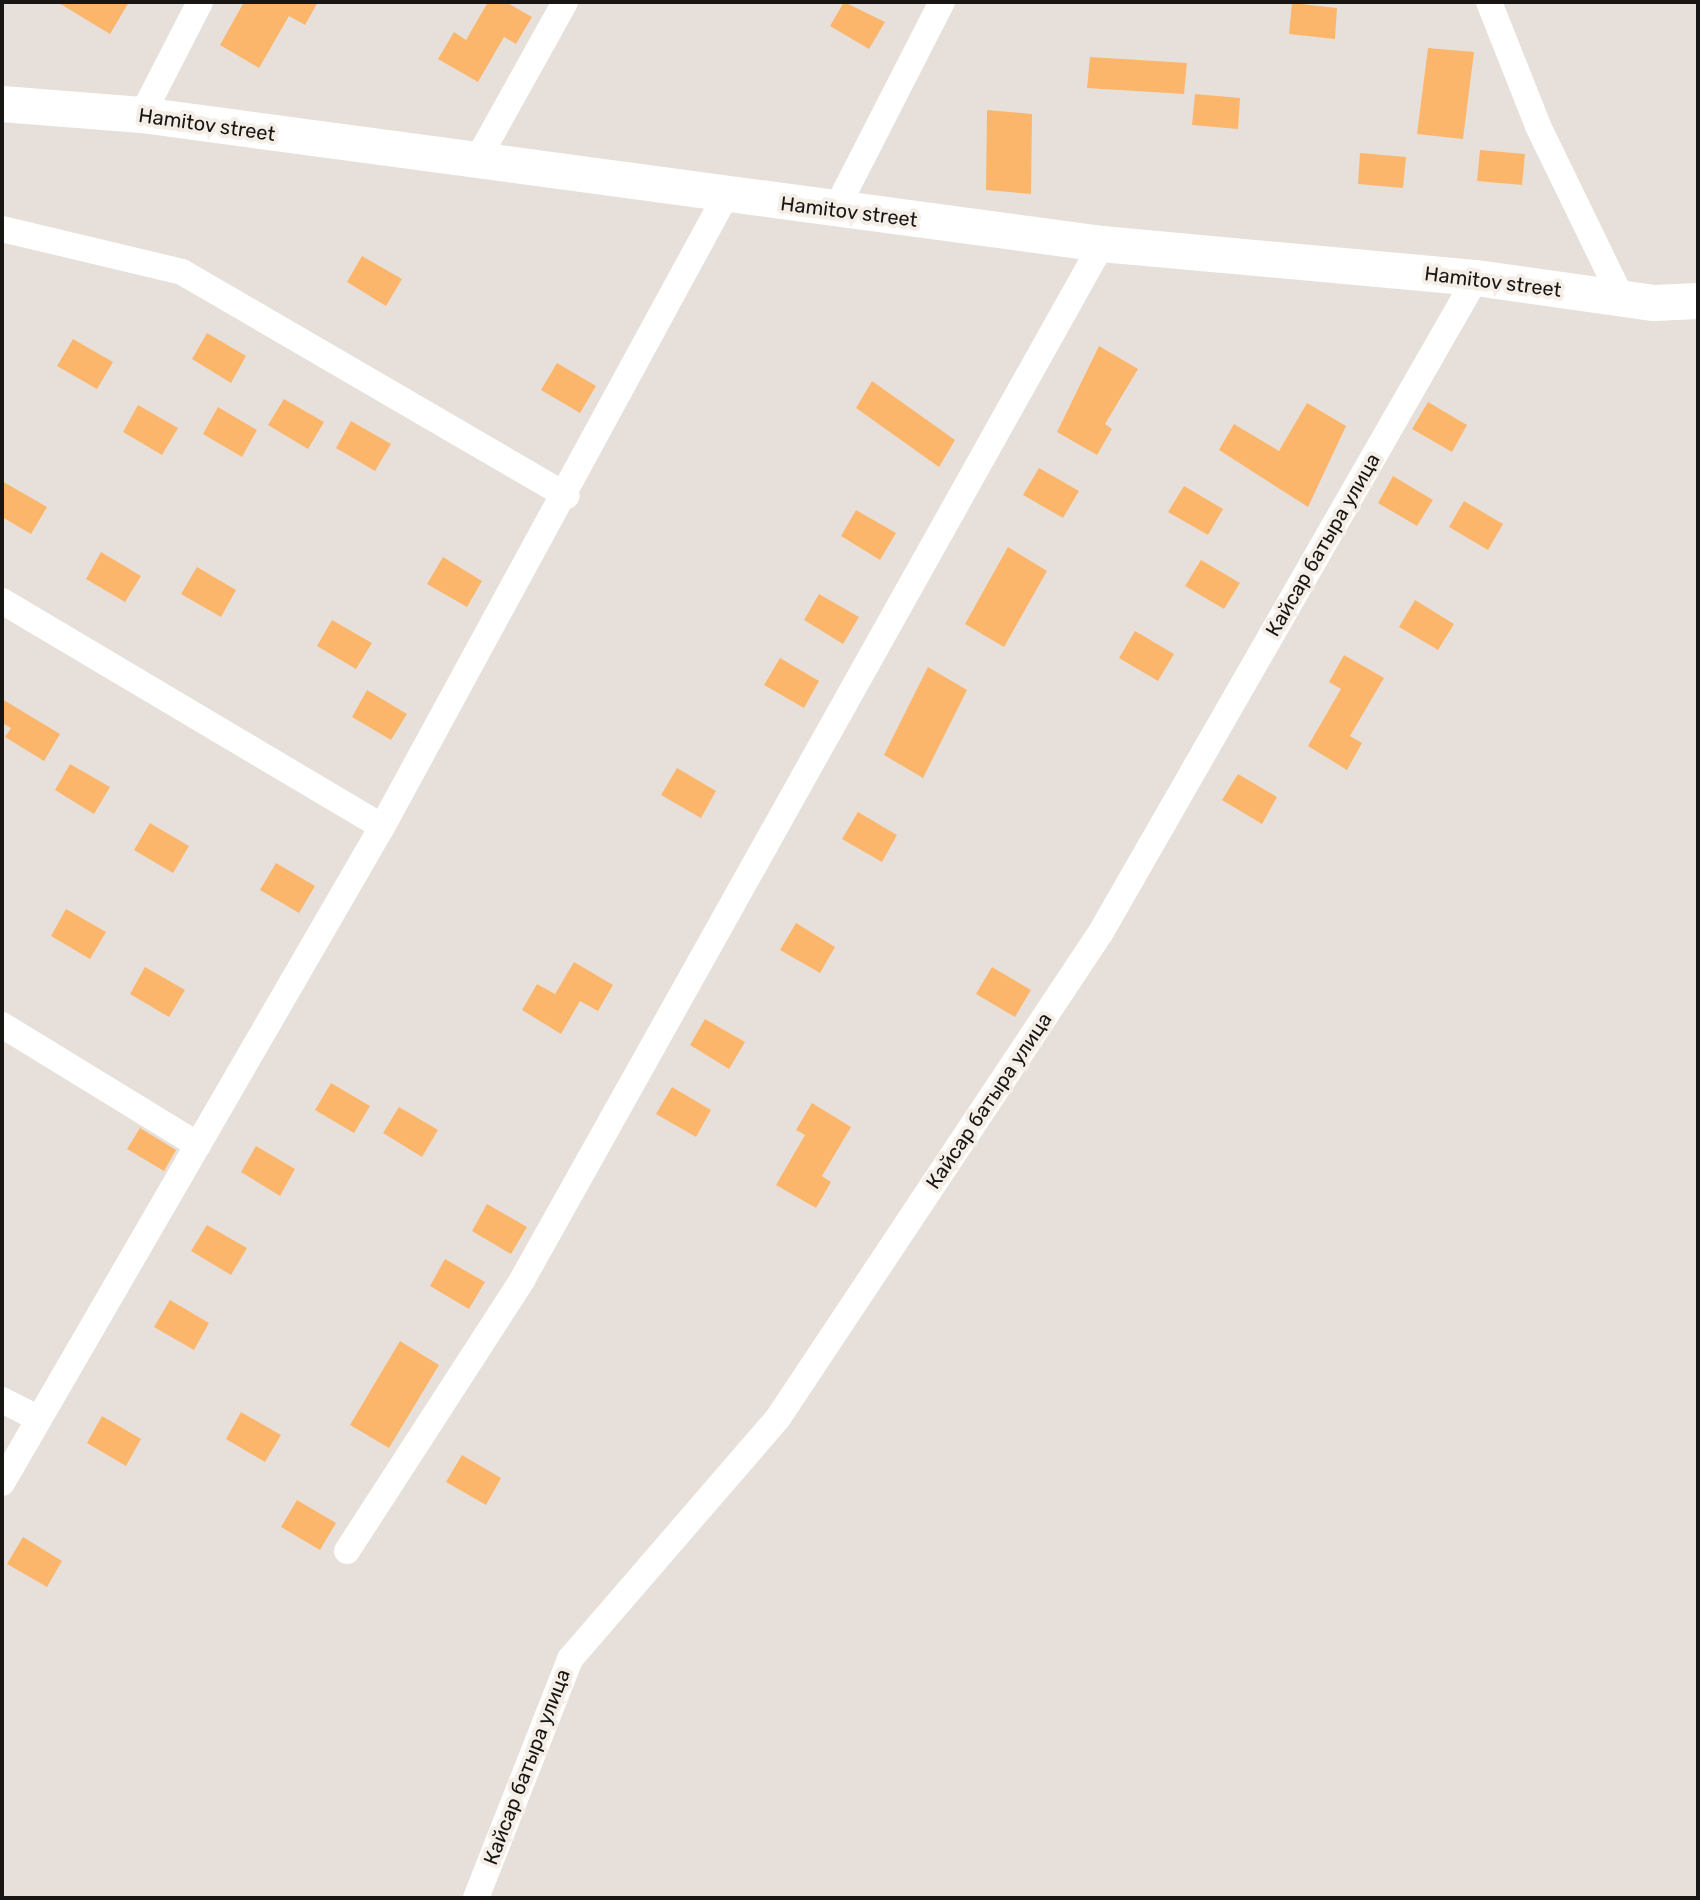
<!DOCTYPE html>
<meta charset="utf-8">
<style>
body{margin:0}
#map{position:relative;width:1700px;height:1900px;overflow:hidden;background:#e7e0da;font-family:Rubik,sans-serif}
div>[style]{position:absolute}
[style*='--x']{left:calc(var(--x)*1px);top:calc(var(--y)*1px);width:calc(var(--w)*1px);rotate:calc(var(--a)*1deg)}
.building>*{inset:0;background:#fbb66c}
.street>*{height:26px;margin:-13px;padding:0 13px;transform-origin:13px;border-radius:13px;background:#fff}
.secondary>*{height:36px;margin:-18px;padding:0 18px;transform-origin:18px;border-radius:18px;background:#fff}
span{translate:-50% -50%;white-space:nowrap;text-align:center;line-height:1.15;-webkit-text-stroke:8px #f4eee7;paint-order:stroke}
.street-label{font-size:20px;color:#181614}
.frame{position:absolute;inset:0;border:4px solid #181614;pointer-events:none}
</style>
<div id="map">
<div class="building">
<i style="clip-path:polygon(57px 2px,129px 2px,110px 34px)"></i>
<i style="clip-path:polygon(244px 2px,318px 2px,305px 25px,289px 16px,259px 68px,220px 45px)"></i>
<i style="clip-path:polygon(488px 2px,506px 2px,532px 17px,516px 44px,504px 37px,478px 82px,438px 59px,454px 32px,466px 40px)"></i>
<i style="clip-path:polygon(844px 2px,885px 22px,869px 49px,830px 26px)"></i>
<i style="clip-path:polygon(1292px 3px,1337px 8px,1335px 39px,1289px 34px)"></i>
<i style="clip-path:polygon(1428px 48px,1474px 52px,1463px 139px,1417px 134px)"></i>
<i style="clip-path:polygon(1090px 57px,1187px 63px,1184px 94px,1087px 88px)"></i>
<i style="clip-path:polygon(1195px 94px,1240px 98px,1238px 129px,1192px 125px)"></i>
<i style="clip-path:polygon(987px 110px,1032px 114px,1031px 194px,986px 190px)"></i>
<i style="clip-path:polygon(1480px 150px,1525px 154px,1522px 185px,1477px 181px)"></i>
<i style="clip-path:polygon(1360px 153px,1406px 157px,1403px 188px,1358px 184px)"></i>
<i style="clip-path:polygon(362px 256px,402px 279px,386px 306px,347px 282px)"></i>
<i style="clip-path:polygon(207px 333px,246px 356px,231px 383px,192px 359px)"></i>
<i style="clip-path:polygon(73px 339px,113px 362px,97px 389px,57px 366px)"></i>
<i style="clip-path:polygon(1099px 346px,1138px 369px,1105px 424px,1112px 429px,1097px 455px,1057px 432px)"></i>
<i style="clip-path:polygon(557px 363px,596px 386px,580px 413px,541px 390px)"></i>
<i style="clip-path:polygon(872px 381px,955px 440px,939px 467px,856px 408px)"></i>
<i style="clip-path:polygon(284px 399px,324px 422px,308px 449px,268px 425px)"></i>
<i style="clip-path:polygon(1428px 402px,1467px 425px,1452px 452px,1412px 429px)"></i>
<i style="clip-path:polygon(1307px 403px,1346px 426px,1308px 507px,1219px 450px,1234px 424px,1279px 451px)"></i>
<i style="clip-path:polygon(138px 405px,178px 428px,162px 455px,123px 432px)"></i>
<i style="clip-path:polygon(218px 407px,257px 430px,242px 457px,203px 434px)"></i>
<i style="clip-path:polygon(351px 421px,391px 444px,375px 471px,336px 448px)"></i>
<i style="clip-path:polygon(1039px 468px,1079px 491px,1063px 518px,1023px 495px)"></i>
<i style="clip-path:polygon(1393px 476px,1433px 500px,1417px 526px,1378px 503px)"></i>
<i style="clip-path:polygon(2px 481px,47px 507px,31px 534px,2px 517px)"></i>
<i style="clip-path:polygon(1184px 486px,1223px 509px,1208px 535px,1168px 512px)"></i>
<i style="clip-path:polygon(1464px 501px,1503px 524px,1488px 550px,1449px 527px)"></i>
<i style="clip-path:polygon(856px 510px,896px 533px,880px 560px,841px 536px)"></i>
<i style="clip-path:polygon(1008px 547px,1047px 571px,1004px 647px,965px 624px)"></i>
<i style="clip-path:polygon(101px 552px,141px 576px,125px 602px,86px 579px)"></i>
<i style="clip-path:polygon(443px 557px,482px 581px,467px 607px,427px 584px)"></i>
<i style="clip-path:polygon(1201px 560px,1240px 583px,1224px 609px,1185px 586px)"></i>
<i style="clip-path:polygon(197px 567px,236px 590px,221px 617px,181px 594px)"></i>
<i style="clip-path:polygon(819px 594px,859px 617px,843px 644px,804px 620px)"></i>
<i style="clip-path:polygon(1415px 600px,1454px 624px,1438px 650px,1399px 627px)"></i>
<i style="clip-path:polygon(332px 620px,372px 643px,356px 669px,317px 646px)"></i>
<i style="clip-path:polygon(1135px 631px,1174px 654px,1158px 681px,1119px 658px)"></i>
<i style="clip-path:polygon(1344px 655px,1384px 678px,1350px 736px,1362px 743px,1347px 770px,1308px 746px,1341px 689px,1329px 682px)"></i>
<i style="clip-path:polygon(780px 658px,819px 681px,804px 708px,764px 685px)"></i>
<i style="clip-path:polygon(928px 667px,967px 690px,923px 778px,884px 755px)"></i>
<i style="clip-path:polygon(367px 690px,407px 714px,391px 740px,352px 717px)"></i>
<i style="clip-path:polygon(2px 699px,60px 734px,44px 761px,5px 737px,11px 728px,2px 723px)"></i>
<i style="clip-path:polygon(70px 764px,110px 787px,94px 814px,55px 790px)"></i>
<i style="clip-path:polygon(677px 768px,716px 791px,701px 818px,661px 795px)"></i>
<i style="clip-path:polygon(1238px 774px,1277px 797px,1262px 824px,1222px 800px)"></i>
<i style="clip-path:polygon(858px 812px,897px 835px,882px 862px,842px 839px)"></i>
<i style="clip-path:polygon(150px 823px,189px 846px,173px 873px,134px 850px)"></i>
<i style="clip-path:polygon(276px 863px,315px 886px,299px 913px,260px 890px)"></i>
<i style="clip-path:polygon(66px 909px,106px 932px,90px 959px,51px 936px)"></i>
<i style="clip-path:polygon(796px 923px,835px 947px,820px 973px,780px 950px)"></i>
<i style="clip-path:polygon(574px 962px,613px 985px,598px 1011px,580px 1001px,561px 1034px,522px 1010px,537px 984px,555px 994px)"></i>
<i style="clip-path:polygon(145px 967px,185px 990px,169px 1017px,130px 994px)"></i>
<i style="clip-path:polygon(992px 967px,1031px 990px,1015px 1017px,976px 994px)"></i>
<i style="clip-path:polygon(705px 1019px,745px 1042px,729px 1069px,690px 1045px)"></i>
<i style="clip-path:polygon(331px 1083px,370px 1106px,354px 1133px,315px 1110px)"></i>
<i style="clip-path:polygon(672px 1087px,711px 1110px,696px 1137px,656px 1114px)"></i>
<i style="clip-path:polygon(812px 1103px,851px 1127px,822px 1176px,831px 1182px,816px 1208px,776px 1185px,805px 1135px,796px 1130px)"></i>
<i style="clip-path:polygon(399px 1107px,438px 1130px,422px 1157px,383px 1133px)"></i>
<i style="clip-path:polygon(140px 1128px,176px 1150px,164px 1171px,127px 1149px)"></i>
<i style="clip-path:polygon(256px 1146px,295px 1169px,280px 1196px,241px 1172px)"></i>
<i style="clip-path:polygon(487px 1204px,527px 1227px,511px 1254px,472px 1231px)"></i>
<i style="clip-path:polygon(207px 1225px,247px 1248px,231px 1275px,191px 1251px)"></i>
<i style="clip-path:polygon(445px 1259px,485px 1282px,469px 1309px,430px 1286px)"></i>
<i style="clip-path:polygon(170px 1300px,209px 1323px,194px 1350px,154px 1327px)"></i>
<i style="clip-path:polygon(400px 1341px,439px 1365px,389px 1448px,350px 1425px)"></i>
<i style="clip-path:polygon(241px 1412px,281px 1435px,265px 1462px,226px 1439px)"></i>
<i style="clip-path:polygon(102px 1416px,141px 1439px,126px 1466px,87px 1443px)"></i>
<i style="clip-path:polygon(462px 1455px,501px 1478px,486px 1505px,446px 1482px)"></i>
<i style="clip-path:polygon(297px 1500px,336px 1523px,320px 1550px,281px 1527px)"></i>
<i style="clip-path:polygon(23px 1537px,62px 1561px,47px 1587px,7px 1564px)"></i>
</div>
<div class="street">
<i style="--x:1489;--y:2;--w:133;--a:68.4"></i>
<i style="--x:1538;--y:126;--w:192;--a:64.1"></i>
<i style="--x:142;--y:115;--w:127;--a:-62.8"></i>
<i style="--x:476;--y:162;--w:183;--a:-60.9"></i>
<i style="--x:836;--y:209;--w:233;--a:-62.9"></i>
<i style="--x:2;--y:229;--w:185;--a:13.4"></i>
<i style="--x:182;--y:272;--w:445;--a:30.2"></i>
<i style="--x:2;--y:601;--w:442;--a:30.7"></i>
<i style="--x:2;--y:1025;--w:230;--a:31.5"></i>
<i style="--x:2;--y:1400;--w:39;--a:27"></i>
<i style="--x:2;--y:1483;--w:758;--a:-59.92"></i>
<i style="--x:382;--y:827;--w:717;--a:-61.43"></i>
<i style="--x:347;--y:1551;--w:323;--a:-57.1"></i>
<i style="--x:522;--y:1280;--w:1187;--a:-60.76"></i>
<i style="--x:476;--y:1898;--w:257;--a:-68.5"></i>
<i style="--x:570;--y:1659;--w:318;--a:-49.2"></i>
<i style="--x:778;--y:1418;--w:584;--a:-56.39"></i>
<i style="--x:1101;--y:932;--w:754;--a:-60.17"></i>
</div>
<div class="secondary">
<i style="--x:2;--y:104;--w:140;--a:4.5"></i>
<i style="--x:142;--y:115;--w:969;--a:7.65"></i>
<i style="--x:1102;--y:244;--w:376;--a:5.2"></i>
<i style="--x:1476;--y:278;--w:180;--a:8"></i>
<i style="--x:1654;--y:303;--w:44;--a:-2.6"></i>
</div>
<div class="street-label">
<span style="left:207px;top:125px;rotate:8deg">Hamitov street</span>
<span style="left:849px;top:212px;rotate:7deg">Hamitov street</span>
<span style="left:1493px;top:282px;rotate:7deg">Hamitov street</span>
<span style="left:1323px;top:545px;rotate:-60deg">Кайсар батыра улица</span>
<span style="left:989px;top:1101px;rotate:-56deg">Кайсар батыра улица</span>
<span style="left:527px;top:1767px;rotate:-69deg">Кайсар батыра улица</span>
</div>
<div class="frame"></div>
</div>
